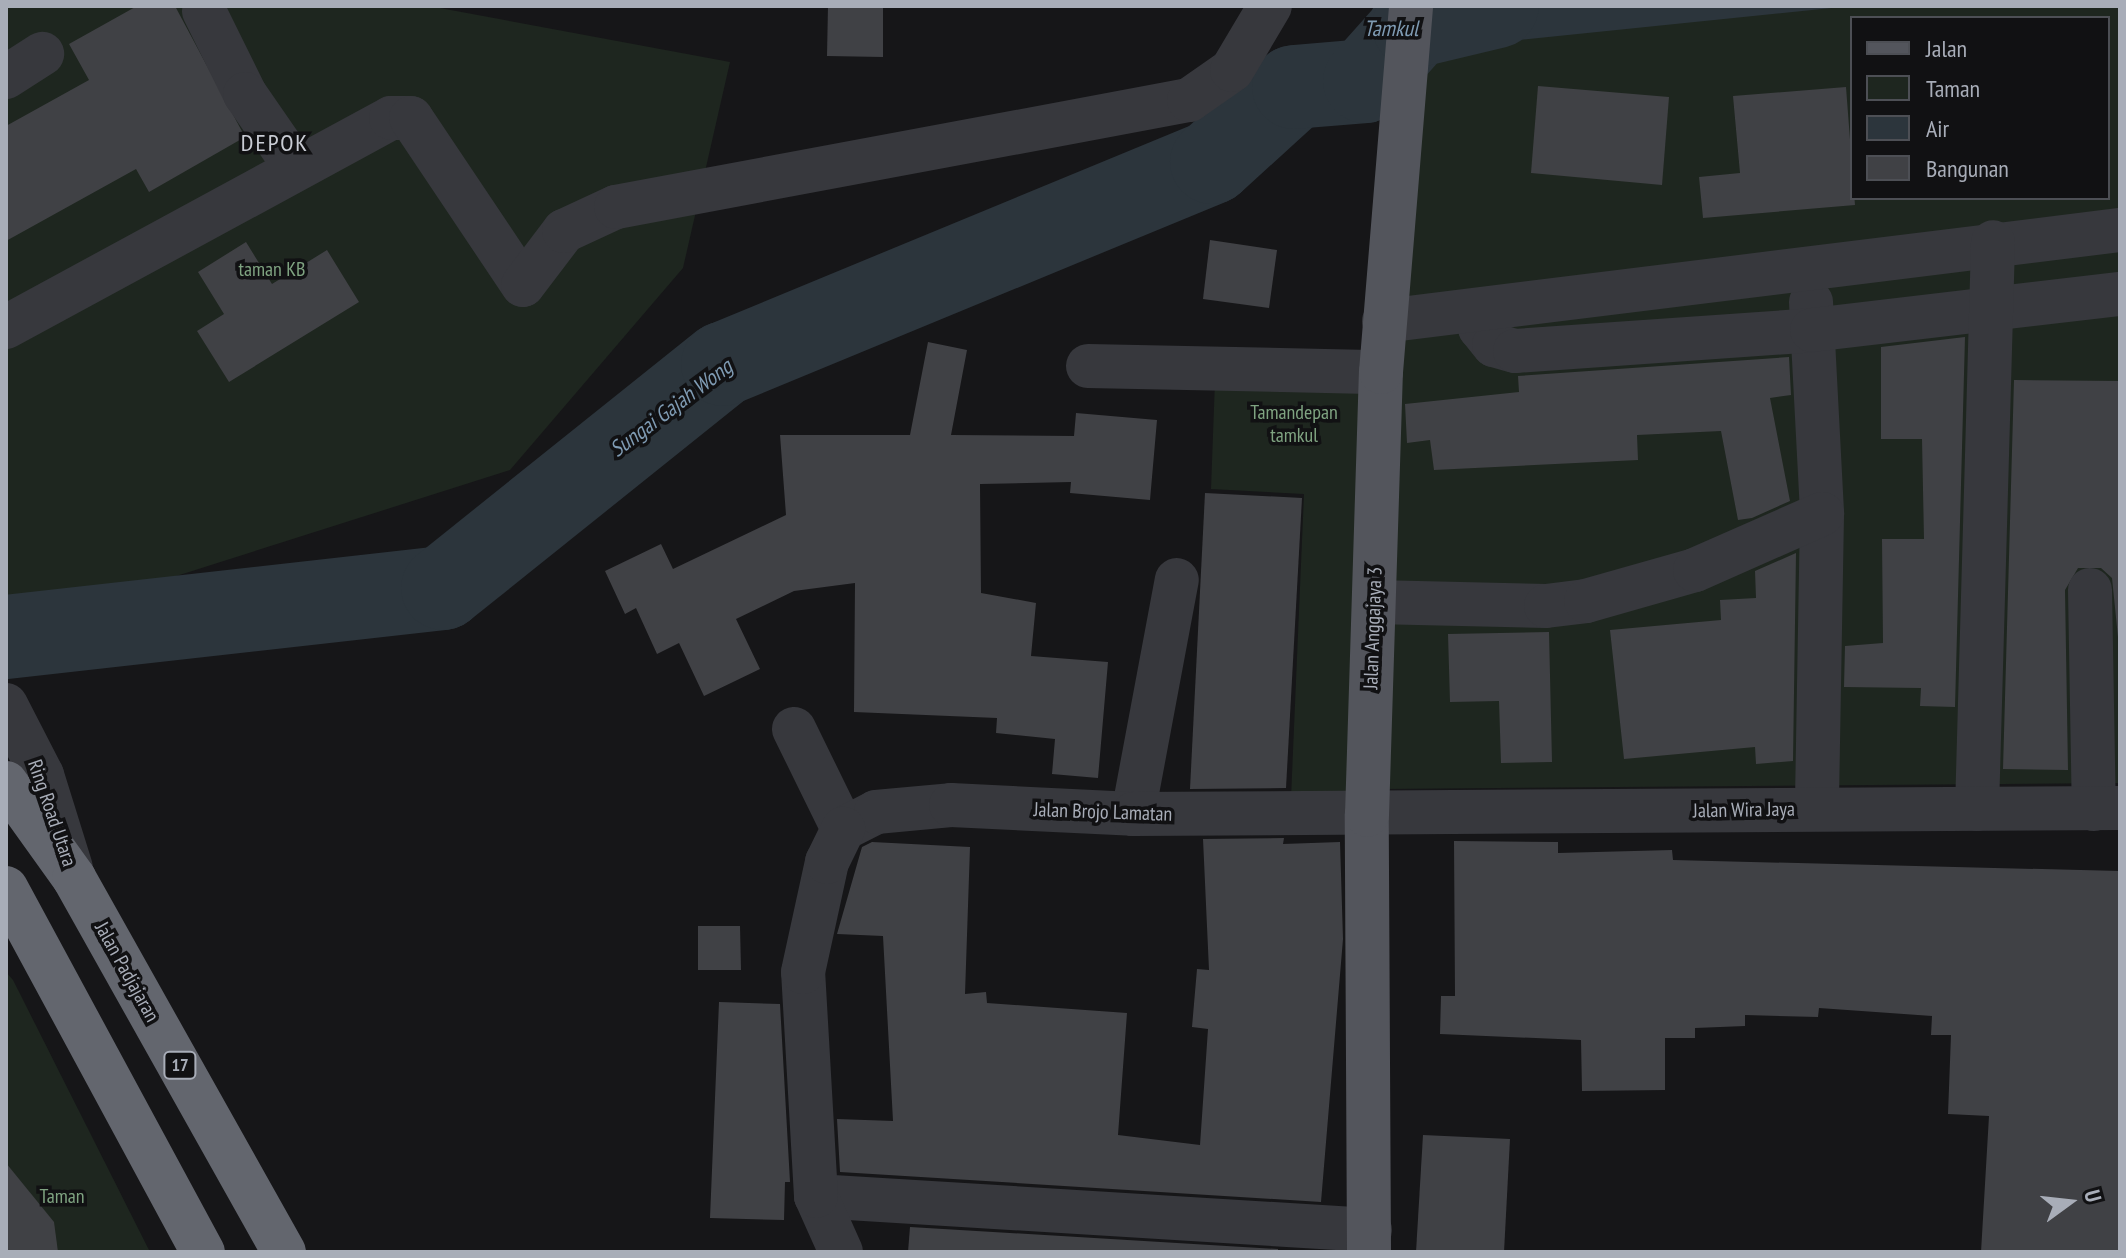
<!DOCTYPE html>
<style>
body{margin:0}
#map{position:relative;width:2126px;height:1258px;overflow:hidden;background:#161618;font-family:"PT Sans Narrow",sans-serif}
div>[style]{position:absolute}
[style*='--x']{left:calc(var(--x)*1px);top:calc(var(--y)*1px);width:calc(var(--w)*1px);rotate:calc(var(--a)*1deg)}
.green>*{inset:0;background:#1e261f}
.water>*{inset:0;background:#2c353c}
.river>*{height:84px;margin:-42px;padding:0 42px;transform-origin:42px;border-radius:42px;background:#2c353c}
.building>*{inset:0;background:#404145}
.minor>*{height:44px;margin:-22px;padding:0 22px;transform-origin:22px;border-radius:22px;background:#37383d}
.major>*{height:44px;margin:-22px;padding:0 22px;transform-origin:22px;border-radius:22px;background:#53555c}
.highway>*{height:44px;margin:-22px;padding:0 22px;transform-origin:22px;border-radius:22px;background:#63666e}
span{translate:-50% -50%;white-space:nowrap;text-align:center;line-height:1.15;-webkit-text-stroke:7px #111113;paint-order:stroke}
.shield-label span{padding:2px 6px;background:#111113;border:2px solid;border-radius:6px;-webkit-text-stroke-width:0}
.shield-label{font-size:18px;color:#a8adb8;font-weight:700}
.park-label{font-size:20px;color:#7fa381}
.street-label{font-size:20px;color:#a8adb8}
.water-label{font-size:22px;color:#7f9bb3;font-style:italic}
.quarter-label{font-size:24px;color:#c9ccd4;letter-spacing:2px}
.frame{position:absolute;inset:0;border:8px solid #a8adb8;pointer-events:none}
.legend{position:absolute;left:1850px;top:16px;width:260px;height:184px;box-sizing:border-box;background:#111113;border:2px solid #4d4f55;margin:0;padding:10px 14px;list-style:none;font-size:24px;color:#a8adb8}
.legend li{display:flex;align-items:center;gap:16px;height:40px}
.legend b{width:40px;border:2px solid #4d4f55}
.north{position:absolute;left:2030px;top:1162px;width:80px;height:80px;-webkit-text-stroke:6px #111113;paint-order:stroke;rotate:75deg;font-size:22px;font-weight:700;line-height:32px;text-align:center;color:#a8adb8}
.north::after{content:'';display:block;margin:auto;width:28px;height:36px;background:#a8adb8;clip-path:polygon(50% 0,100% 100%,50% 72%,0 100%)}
</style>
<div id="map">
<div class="green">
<i style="clip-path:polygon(6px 6px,429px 6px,730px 62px,683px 268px,510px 470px,85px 605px,14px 611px,6px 598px)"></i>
<i style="clip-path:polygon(evenodd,1774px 6px,2120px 6px,2120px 225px,1393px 310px,1414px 26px,1774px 6px,1852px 18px,2108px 18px,2108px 198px,1852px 198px,1852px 18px)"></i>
<i style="clip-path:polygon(2120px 236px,2120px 783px,1384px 789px,1398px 334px)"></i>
<i style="clip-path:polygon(1216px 353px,1367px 357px,1356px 799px,1291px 798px,1304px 494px,1211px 489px)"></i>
<i style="clip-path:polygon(6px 972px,13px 980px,150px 1252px,6px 1252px)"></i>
</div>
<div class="water">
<i style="clip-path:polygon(1380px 6px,1851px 6px,1354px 57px,1373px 8px)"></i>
</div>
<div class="river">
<i style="--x:6;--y:637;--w:440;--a:-6.4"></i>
<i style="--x:443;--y:588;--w:359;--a:-38.7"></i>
<i style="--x:723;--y:364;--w:529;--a:-22.44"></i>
<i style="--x:1212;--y:162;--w:111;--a:-42.4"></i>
<i style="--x:1294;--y:87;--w:71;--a:-4.8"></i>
<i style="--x:1365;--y:81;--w:74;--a:-48.3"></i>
<i style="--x:1414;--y:26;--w:85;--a:-13.5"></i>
</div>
<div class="building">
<i style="clip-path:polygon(137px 6px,175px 6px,245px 137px,149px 192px,136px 169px,6px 241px,6px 126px,89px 80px,69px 44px)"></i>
<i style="clip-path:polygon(828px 6px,883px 6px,883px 57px,827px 56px)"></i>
<i style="clip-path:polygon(1538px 86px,1669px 97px,1662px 185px,1531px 173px)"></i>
<i style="clip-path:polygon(1846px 87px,1855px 205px,1703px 218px,1699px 177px,1740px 173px,1733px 96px)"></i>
<i style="clip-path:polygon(1210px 240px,1277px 250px,1269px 308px,1203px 299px)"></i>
<i style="clip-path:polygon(246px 242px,272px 284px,327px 250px,359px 302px,229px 382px,197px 331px,224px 314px,198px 272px)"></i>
<i style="clip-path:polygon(1965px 337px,1955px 707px,1920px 706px,1921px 688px,1844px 687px,1845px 646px,1883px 643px,1882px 539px,1924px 539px,1922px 439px,1881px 439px,1881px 347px)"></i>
<i style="clip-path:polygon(928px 342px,967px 350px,951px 435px,1074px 436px,1076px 413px,1157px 420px,1150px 500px,1070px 493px,1071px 482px,980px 484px,981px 593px,1036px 603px,1031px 656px,1108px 662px,1098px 778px,1052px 774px,1055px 739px,996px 733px,997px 718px,854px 712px,855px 583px,794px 591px,736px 619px,760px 669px,704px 696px,679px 643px,657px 654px,636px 608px,625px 614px,605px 571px,661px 544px,673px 569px,786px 515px,780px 435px,910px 435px)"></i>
<i style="clip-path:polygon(1789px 357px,1791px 395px,1770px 398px,1790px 501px,1752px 518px,1738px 520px,1721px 431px,1637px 435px,1638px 460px,1434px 470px,1430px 440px,1407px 443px,1405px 404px,1519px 392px,1518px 376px)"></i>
<i style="clip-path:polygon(2014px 380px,2120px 381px,2120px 657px,2112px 578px,2101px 568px,2078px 568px,2065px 590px,2068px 770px,2003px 769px)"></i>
<i style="clip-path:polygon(1205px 493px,1302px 498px,1286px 788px,1190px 789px)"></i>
<i style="clip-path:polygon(1796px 553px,1793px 761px,1756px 764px,1755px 747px,1624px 759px,1610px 630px,1721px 620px,1720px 600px,1756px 598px,1755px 571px)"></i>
<i style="clip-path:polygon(1549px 632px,1552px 762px,1501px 763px,1499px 701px,1450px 702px,1448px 634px)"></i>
<i style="clip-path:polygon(1284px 838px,1283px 844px,1340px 842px,1343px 939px,1321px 1202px,840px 1172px,837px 1119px,893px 1121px,883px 936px,837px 934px,862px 847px,872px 842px,970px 847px,965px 994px,986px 992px,987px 1003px,1127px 1013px,1118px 1135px,1200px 1145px,1208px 1029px,1192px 1027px,1197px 969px,1209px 970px,1203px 839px)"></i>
<i style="clip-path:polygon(1454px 841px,1558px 842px,1558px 853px,1672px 850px,1673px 860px,2120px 871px,2120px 1252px,1981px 1252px,1989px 1116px,1948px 1114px,1951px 1035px,1931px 1035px,1932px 1016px,1819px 1008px,1818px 1017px,1745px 1015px,1745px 1026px,1695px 1028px,1695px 1038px,1665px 1038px,1665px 1090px,1582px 1091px,1581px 1040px,1440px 1034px,1441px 996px,1455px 996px)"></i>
<i style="clip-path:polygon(698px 926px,740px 926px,741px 970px,698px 970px)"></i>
<i style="clip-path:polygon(719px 1002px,780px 1004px,790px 1182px,785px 1182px,784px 1220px,710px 1218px)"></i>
<i style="clip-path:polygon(1423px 1135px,1510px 1139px,1504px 1252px,1416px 1252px)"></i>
<i style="clip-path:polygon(6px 1163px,54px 1222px,58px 1252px,6px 1252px)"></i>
<i style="clip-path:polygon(910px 1227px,1278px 1249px,1278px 1252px,908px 1252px)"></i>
</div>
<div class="minor">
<i style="--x:204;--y:11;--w:93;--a:63.7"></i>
<i style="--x:245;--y:94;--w:90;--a:55.4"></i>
<i style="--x:6;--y:77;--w:43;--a:-32.6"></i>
<i style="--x:1811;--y:302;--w:212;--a:87"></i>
<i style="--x:1822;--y:514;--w:295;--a:91"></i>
<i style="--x:1478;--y:310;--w:18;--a:84"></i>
<i style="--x:1480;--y:328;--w:22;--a:51"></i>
<i style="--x:1494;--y:345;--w:22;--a:16"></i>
<i style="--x:1515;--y:351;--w:298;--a:-4"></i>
<i style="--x:1812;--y:330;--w:310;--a:-6.7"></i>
<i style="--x:1384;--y:321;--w:742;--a:-7.05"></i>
<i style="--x:6;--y:327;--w:438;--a:-28.5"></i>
<i style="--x:391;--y:118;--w:20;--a:0"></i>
<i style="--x:411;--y:118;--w:201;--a:56.2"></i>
<i style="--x:523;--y:285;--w:68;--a:-52.8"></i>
<i style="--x:564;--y:231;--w:57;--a:-24.8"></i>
<i style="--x:616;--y:207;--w:583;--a:-10.58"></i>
<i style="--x:1189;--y:100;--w:52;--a:-34.9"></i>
<i style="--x:1232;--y:70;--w:74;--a:-59.3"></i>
<i style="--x:1088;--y:366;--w:293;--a:1.2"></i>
<i style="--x:2090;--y:590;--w:219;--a:89"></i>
<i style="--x:1374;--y:602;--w:172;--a:1.3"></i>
<i style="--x:1546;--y:606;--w:40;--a:-7.1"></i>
<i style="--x:1586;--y:601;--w:113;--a:-15.9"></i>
<i style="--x:1695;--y:570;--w:139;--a:-23.8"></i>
<i style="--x:6;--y:705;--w:79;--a:62.8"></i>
<i style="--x:42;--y:775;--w:97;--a:72.7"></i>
<i style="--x:794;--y:729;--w:111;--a:63.9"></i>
<i style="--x:1977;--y:809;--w:567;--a:-88.38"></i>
<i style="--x:1133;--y:814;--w:238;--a:-79.4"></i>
<i style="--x:843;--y:829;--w:37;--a:-27"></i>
<i style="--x:876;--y:812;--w:75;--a:-5.3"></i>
<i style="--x:951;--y:805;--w:182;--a:2.8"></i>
<i style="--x:1133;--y:814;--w:987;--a:-0.35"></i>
<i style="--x:816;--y:1196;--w:555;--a:3.51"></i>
<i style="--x:841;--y:1252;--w:61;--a:-114.1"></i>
<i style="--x:816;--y:1196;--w:224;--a:-93.3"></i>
<i style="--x:803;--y:972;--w:113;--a:-77.7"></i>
<i style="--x:827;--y:862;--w:37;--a:-64"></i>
</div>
<div class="major">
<i style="--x:1369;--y:1252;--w:437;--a:-90.3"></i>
<i style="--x:1367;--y:815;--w:443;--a:-88.2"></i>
<i style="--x:1381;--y:372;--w:367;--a:-85.3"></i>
</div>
<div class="highway">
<i style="--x:6;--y:783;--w:117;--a:54.4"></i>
<i style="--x:74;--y:878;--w:429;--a:60.7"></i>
<i style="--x:6;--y:888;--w:414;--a:61.6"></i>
</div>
<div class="shield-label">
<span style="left:180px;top:1065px">17</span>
</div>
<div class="park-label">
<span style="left:272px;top:269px">taman KB</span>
<span style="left:1294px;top:424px">Tamandepan<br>tamkul</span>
<span style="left:62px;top:1196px">Taman</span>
</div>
<div class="street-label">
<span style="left:1373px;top:628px;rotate:-88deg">Jalan Anggajaya 3</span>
<span style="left:1744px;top:810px;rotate:-1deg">Jalan Wira Jaya</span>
<span style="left:1103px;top:812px;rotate:2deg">Jalan Brojo Lamatan</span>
<span style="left:52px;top:813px;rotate:71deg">Ring Road Utara</span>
<span style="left:127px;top:972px;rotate:61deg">Jalan Padjajaran</span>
</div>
<div class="water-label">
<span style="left:1391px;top:29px">Tamkul</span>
<span style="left:671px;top:408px;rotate:-37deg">Sungai Gajah Wong</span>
</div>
<div class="quarter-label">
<span style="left:275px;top:143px">DEPOK</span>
</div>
<div class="frame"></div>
<ul class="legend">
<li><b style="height:10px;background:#53555c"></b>Jalan</li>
<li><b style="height:22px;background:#1e261f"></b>Taman</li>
<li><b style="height:22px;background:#2c353c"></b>Air</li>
<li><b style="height:22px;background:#404145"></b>Bangunan</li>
</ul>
<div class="north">U</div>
</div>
